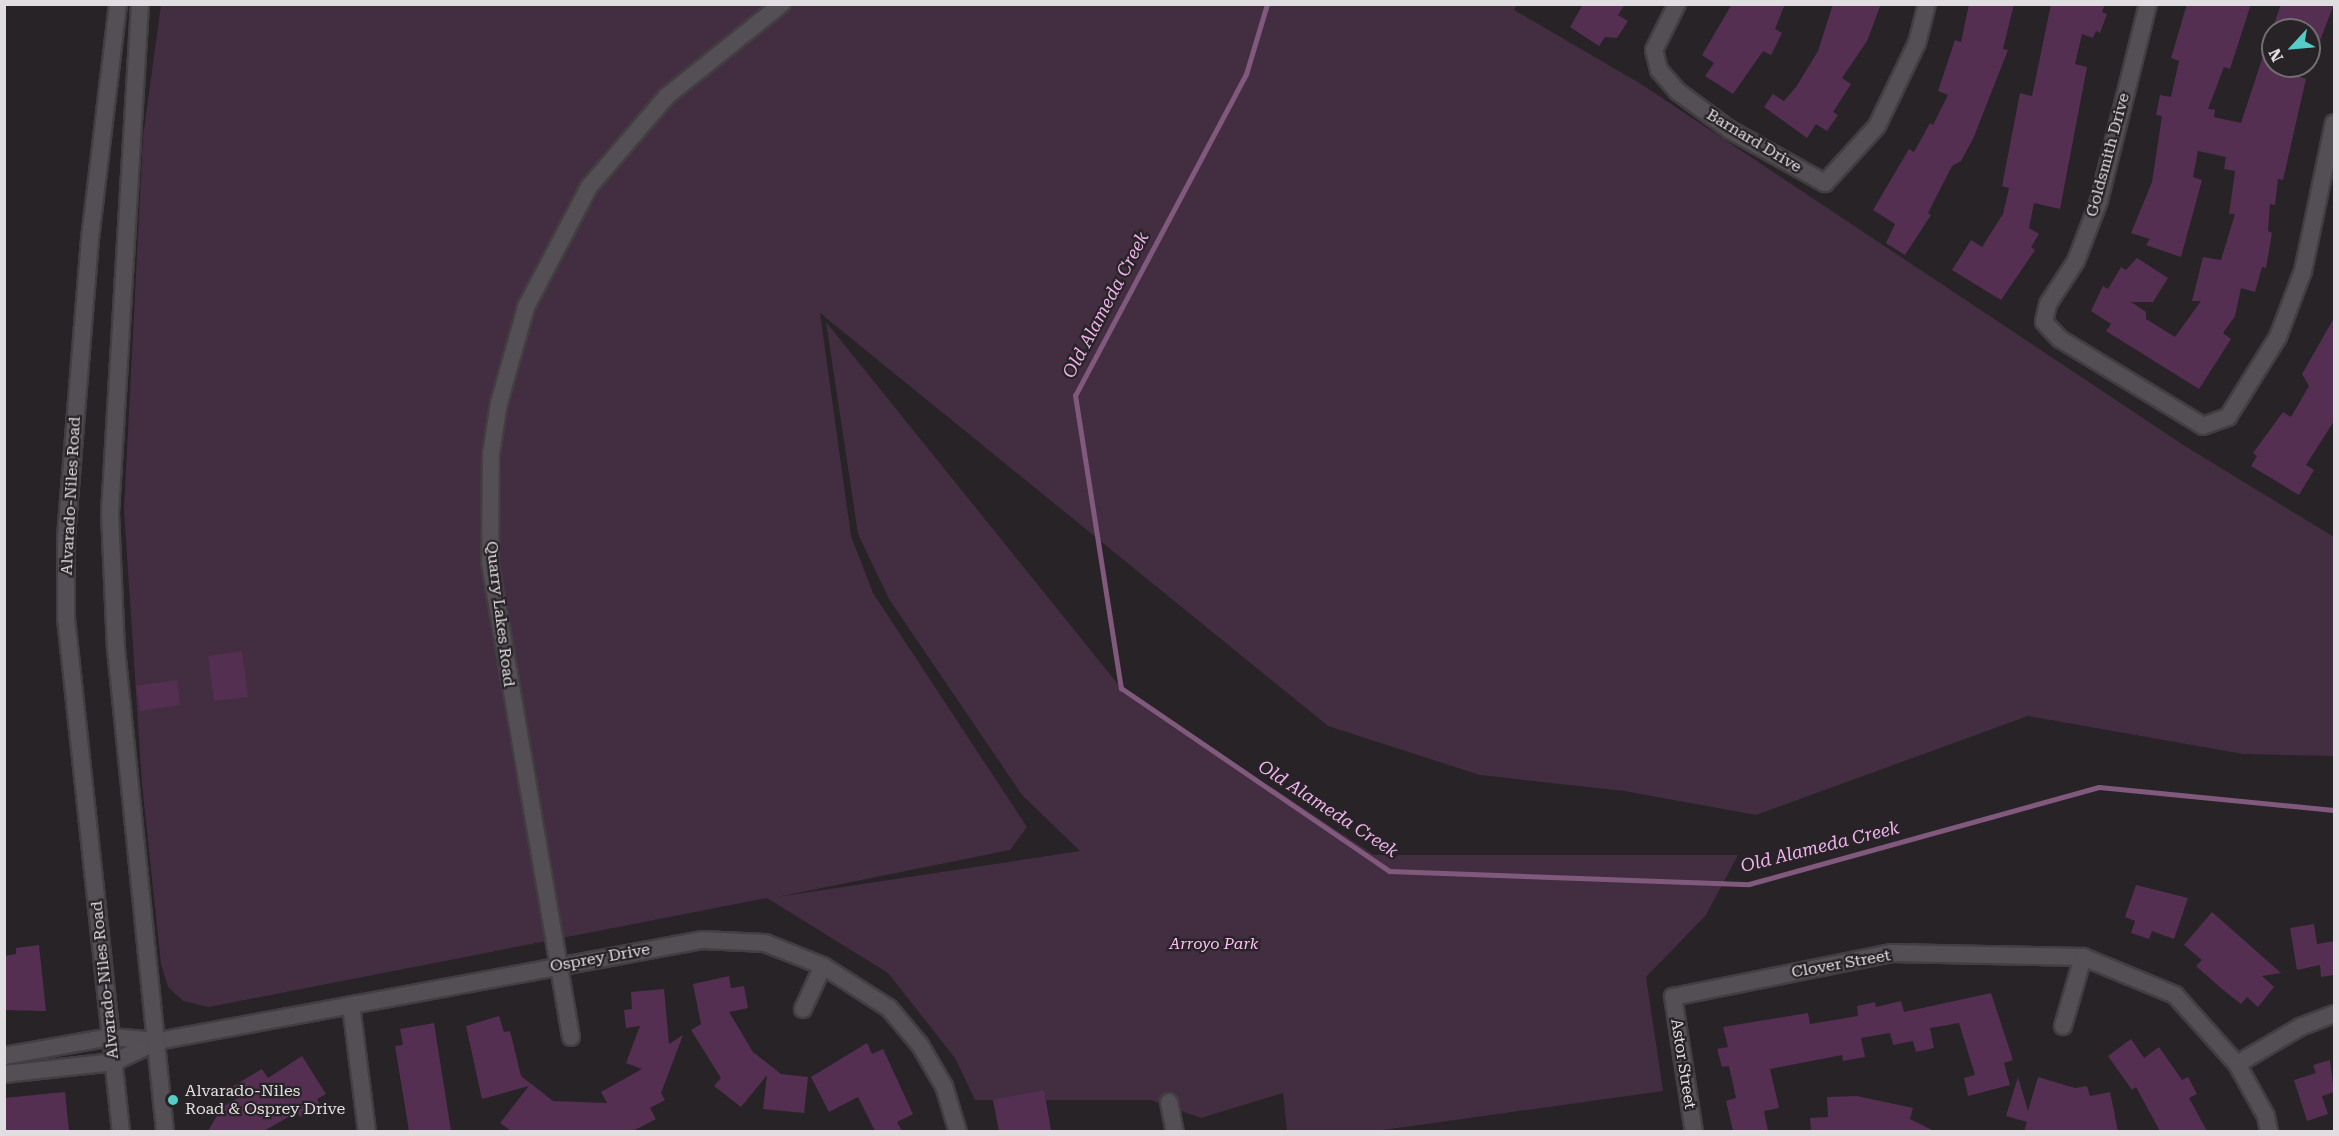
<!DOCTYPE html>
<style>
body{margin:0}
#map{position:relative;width:2339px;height:1136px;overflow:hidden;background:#282327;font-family:"Roboto Serif",serif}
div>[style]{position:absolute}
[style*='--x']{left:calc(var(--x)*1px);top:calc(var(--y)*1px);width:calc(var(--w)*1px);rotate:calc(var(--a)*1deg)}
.green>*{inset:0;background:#432d41}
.stream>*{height:5px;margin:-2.5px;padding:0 2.5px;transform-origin:2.5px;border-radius:2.5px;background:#80597d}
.building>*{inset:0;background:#542f51}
.roads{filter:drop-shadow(2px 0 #423e42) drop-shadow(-2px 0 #423e42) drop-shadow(0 2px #423e42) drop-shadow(0 -2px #423e42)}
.minor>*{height:16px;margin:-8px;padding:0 8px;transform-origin:8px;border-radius:8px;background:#544f54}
.secondary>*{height:16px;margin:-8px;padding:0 8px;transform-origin:8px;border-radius:8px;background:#544f54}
.dots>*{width:16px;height:16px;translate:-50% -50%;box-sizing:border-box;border:3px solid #282327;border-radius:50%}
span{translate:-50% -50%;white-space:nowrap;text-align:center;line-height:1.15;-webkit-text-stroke:4.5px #282327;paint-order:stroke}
.street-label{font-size:16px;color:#e1dee1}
.park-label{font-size:16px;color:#fdbef8;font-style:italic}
.poi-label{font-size:16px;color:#e1dee1}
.left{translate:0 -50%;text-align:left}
.water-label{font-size:18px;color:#f0b2ec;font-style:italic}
.frame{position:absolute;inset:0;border:6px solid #e1dee1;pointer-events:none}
.north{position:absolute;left:2261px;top:18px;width:60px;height:60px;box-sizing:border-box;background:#282327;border:2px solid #726e71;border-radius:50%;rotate:244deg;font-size:16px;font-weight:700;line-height:24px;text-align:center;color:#e1dee1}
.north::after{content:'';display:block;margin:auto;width:21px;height:27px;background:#54cdc8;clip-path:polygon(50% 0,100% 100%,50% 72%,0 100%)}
</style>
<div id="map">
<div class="green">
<i style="clip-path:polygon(161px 5px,1517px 5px,1514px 10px,1641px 84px,2185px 446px,2334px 537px,2334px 756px,2243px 754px,2028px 716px,1756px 815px,1624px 791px,1480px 775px,1328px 726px,820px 313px,851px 536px,873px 593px,1027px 827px,1010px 850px,777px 897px,1080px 851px,1022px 795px,889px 599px,858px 534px,826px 322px,1121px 688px,1374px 855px,1738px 855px,1706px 915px,1646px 977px,1663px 1091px,1369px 1132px,1287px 1131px,1283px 1093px,1201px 1118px,1151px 1100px,975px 1100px,955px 1058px,888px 973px,767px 898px,209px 1007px,183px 1001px,168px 987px,161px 964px,142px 784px,124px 510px,143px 137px)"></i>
</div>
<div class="stream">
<i style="--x:1267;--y:4;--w:73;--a:106.7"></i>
<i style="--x:1246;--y:74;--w:364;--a:118"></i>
<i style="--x:1075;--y:395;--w:297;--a:81.1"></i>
<i style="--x:1121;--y:688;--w:325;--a:34.3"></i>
<i style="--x:1389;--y:871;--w:360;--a:2.1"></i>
<i style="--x:1749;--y:884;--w:363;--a:-15.5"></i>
<i style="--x:2099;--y:787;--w:236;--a:5.6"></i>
</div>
<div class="building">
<i style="clip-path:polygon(1583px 4px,1625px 4px,1618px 15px,1628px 21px,1617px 38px,1605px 37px,1599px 46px,1570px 27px)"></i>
<i style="clip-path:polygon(1732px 4px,1785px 4px,1775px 29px,1782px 33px,1771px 55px,1763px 51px,1733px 94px,1705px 76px,1714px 63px,1702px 55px)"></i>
<i style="clip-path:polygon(1833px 4px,1881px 4px,1867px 41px,1842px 78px,1851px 84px,1833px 112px,1838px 115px,1827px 131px,1816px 124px,1807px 138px,1764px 107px,1773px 94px,1784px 101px,1796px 87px,1818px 51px)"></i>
<i style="clip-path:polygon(1969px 4px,2014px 4px,2003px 49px,2008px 50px,1973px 139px,1961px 161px,1952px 166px,1928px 213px,1931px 215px,1905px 255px,1886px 243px,1895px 224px,1873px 210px,1909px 149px,1914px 152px,1930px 123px,1933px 125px,1948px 95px,1938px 91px,1955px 40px,1961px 42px)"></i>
<i style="clip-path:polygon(2051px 4px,2105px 4px,2102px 12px,2107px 14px,2100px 33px,2096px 31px,2093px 38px,2082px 34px,2075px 64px,2087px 67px,2060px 209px,2034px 203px,2029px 228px,2039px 234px,2031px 247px,2035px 250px,2001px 300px,1952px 270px,1971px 240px,1982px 247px,2003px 214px,2009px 188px,2002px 186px,2020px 93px,2032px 96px)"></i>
<i style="clip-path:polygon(2187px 4px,2251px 4px,2230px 69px,2224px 67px,2208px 109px,2215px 110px,2214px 117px,2241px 123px,2269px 38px,2273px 66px,2295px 66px,2293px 74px,2306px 79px,2283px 180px,2278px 179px,2275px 205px,2270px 204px,2268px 231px,2272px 233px,2266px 268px,2262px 267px,2255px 292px,2241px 288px,2235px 316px,2223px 333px,2231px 339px,2199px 389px,2106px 331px,2111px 324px,2091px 311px,2103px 286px,2108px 289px,2121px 267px,2126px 270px,2137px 258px,2168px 278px,2153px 302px,2131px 302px,2146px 312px,2146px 319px,2175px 337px,2201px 301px,2192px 301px,2203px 257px,2221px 260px,2235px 214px,2229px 214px,2235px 171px,2224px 169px,2226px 157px,2198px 151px,2193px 177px,2202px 180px,2181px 257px,2146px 245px,2150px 239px,2131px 233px,2152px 182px,2162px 116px,2156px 115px,2160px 95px,2171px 97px,2179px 61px,2171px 58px)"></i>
<i style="clip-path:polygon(2281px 4px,2334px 4px,2311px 64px,2309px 30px,2272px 30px)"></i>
<i style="clip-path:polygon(2334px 318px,2334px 421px,2306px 465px,2314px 470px,2299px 495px,2251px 466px,2257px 456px,2253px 453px,2283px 412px,2291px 417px,2309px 386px,2302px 374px)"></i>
<i style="clip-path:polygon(242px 651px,248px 697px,214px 701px,208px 656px)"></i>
<i style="clip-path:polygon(177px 680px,180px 705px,140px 711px,136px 686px)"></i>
<i style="clip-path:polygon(2136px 885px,2188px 898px,2174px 939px,2152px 931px,2149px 939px,2131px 933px,2135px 921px,2125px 917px)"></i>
<i style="clip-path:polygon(2212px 912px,2281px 973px,2262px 976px,2274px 987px,2258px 1007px,2247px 997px,2241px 1004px,2222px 989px,2196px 966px,2202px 960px,2184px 945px)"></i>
<i style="clip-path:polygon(2314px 924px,2317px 944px,2334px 941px,2334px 975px,2321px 977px,2320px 965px,2297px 970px,2290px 928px)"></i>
<i style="clip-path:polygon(39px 945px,46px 1011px,4px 1010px,4px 956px,16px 954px,16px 948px)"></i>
<i style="clip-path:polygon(729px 976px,731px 988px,744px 986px,748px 1008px,729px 1012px,753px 1052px,781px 1074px,808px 1077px,804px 1113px,763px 1109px,767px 1075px,741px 1107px,714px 1086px,721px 1078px,691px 1030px,701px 1024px,693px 984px)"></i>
<i style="clip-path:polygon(664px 989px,669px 1044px,683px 1035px,661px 1093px,665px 1100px,650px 1108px,656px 1119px,633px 1131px,511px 1131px,500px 1123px,529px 1086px,482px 1099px,466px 1026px,499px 1016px,504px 1032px,510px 1031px,521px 1076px,553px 1101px,607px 1103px,601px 1092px,642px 1069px,626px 1063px,640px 1026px,626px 1028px,624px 1010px,632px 1009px,631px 992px)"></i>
<i style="clip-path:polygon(1991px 993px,2013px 1060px,2004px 1063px,2010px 1085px,1968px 1096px,1964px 1078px,1975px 1075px,1959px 1023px,1930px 1028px,1934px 1048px,1916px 1052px,1913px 1041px,1893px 1045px,1890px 1033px,1861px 1038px,1865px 1057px,1843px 1061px,1842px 1055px,1770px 1069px,1779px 1108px,1764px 1111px,1768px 1131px,1733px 1131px,1726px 1101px,1736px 1098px,1729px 1066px,1722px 1067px,1717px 1049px,1728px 1047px,1723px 1027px,1808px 1013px,1810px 1024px,1858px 1016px,1857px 1006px,1875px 1002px,1876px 1007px,1901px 1001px,1904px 1012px)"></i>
<i style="clip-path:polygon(434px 1023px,451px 1131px,409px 1131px,395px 1046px,403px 1045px,400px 1029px)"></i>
<i style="clip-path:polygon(2131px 1039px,2144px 1058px,2159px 1047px,2182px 1080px,2188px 1077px,2197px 1094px,2189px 1098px,2207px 1131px,2160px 1131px,2136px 1087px,2132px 1090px,2108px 1056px)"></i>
<i style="clip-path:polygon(867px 1043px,872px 1054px,883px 1049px,913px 1114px,897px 1122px,902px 1131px,875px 1131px,858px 1097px,829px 1112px,811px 1077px)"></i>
<i style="clip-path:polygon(302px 1056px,326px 1094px,317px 1099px,320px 1105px,300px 1117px,297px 1112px,264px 1131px,208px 1131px,222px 1107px,238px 1098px,232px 1087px,262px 1069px,268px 1078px)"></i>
<i style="clip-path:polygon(2330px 1060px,2334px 1092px,2322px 1096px,2328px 1114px,2307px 1121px,2294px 1080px,2316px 1073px,2313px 1065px)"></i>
<i style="clip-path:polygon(2018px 1077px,2028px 1111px,2038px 1077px,2075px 1088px,2087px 1086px,2090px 1096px,2110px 1092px,2118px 1131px,2024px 1131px,2027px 1122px,2006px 1116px)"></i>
<i style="clip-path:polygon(1044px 1090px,1051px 1130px,999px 1131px,993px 1100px)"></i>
<i style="clip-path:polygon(65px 1092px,69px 1131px,4px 1131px,4px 1098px)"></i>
<i style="clip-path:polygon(1857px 1096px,1913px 1108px,1910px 1119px,1934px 1131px,1811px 1131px,1810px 1118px,1828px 1117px,1827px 1097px)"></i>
</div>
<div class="roads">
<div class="minor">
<i style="--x:1677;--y:4;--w:51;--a:116.6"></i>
<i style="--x:1654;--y:50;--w:21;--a:76"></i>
<i style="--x:1659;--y:70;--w:28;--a:49"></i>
<i style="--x:1677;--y:91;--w:66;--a:36.3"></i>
<i style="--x:1730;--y:130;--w:109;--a:29.2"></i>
<i style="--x:1825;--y:183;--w:77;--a:-47.6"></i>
<i style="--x:1877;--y:126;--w:92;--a:-64.3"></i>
<i style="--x:1917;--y:43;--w:40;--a:-75.6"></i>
<i style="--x:2148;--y:4;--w:203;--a:104"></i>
<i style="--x:2099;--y:201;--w:64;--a:111"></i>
<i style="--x:2076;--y:261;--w:51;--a:123.1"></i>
<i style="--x:2048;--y:304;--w:18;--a:103"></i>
<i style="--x:2044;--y:322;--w:23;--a:47"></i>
<i style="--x:2060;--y:339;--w:167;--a:31.3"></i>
<i style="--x:2203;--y:426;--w:27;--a:-20"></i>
<i style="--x:2228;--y:417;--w:94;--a:-58"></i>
<i style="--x:2278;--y:337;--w:71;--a:-69.3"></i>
<i style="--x:2303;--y:271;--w:151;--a:-78.2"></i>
<i style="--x:351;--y:1005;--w:128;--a:82.8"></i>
<i style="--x:803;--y:1009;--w:47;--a:-65.1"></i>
<i style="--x:2063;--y:1026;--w:72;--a:-73.8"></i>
<i style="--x:571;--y:1037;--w:481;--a:-99.7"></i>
<i style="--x:490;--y:563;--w:109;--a:-89.5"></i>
<i style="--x:491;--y:454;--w:52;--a:-81.1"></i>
<i style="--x:499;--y:403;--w:100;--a:-74.3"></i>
<i style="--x:526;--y:307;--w:136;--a:-62.3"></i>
<i style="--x:589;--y:187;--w:120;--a:-49.4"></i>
<i style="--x:667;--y:96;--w:147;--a:-38.7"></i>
<i style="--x:4;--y:1056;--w:109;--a:-10.1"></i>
<i style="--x:111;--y:1037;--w:46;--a:5"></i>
<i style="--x:2237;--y:1064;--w:73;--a:-30.4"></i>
<i style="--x:2300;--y:1027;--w:36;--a:-21"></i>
<i style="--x:4;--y:1074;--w:111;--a:-6.2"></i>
<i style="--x:114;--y:1062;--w:49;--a:-25.5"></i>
<i style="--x:158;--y:1041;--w:553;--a:-10.52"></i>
<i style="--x:702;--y:940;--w:63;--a:2.7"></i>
<i style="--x:765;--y:943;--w:62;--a:21.6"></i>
<i style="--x:823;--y:966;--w:78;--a:32.5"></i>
<i style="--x:889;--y:1008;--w:48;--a:50"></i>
<i style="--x:920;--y:1045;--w:48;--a:59.7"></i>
<i style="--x:944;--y:1086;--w:48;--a:73.1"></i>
<i style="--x:1169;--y:1102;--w:31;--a:79"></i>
<i style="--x:1694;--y:1132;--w:137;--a:-98.8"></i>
<i style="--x:1673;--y:997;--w:222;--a:-11.4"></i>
<i style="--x:1891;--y:953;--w:192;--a:1.2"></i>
<i style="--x:2083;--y:957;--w:100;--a:22.4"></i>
<i style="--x:2175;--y:995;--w:93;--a:48.1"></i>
<i style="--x:2237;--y:1064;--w:60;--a:60.9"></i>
<i style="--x:2266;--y:1116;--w:16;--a:79"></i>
</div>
<div class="secondary">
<i style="--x:118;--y:4;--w:237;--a:96.8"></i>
<i style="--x:90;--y:239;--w:300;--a:94.6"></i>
<i style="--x:66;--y:538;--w:80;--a:90"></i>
<i style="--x:66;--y:618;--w:517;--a:83.89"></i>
<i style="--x:140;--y:4;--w:510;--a:93.37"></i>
<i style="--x:110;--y:513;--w:136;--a:87.5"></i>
<i style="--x:116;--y:649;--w:485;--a:84.2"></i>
</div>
</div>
<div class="dots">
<i style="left:173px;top:1100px;background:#54cdc8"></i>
</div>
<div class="street-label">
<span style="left:1754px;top:141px;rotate:31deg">Barnard Drive</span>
<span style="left:2108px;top:155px;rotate:-75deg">Goldsmith Drive</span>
<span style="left:71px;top:496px;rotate:-87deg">Alvarado-Niles Road</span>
<span style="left:500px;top:614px;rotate:83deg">Quarry Lakes Road</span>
<span style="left:600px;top:958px;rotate:-10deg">Osprey Drive</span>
<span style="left:1841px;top:964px;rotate:-10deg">Clover Street</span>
<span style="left:105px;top:980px;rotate:-96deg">Alvarado-Niles Road</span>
<span style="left:1683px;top:1064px;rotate:81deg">Astor Street</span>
</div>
<div class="park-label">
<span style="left:1214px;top:944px">Arroyo Park</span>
</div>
<div class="poi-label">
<span class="left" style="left:185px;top:1100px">Alvarado-Niles<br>Road &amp; Osprey Drive</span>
</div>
<div class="water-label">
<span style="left:1106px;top:305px;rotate:-62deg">Old Alameda Creek</span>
<span style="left:1328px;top:809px;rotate:33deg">Old Alameda Creek</span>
<span style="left:1820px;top:847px;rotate:-14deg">Old Alameda Creek</span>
</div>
<div class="frame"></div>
<div class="north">N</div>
</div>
